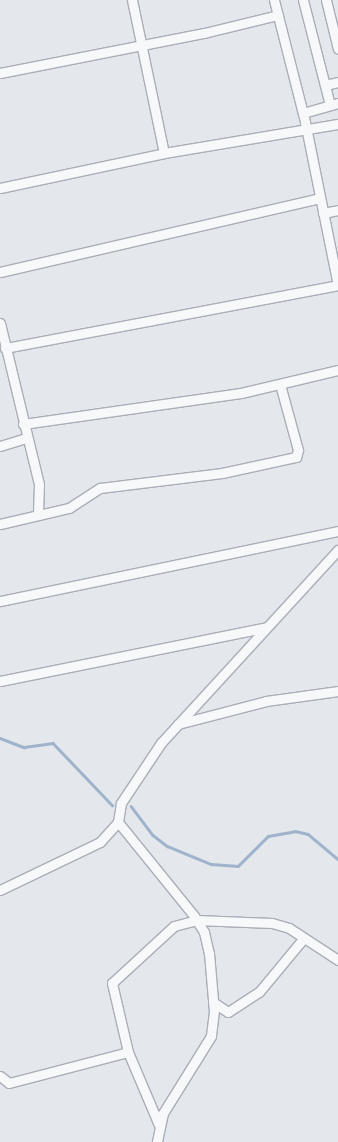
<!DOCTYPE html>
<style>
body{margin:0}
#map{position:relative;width:338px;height:1142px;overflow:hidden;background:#e4e7ec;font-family:"Archivo Narrow",sans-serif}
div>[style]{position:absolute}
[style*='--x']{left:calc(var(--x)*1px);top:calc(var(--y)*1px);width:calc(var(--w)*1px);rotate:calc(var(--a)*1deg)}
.stream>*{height:2.5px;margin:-1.25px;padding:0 1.25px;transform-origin:1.25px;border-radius:1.25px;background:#9fb4cc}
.roads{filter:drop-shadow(1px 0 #a9aeb7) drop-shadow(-1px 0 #a9aeb7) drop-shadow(0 1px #a9aeb7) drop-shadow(0 -1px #a9aeb7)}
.minor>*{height:9px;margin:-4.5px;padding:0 4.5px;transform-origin:4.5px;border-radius:4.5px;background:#f7f8fa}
span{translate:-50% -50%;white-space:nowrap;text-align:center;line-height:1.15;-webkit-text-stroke:3px #f4f6f9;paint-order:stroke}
</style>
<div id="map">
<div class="stream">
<i style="--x:0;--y:738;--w:26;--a:21"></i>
<i style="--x:24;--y:747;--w:29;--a:-8"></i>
<i style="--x:53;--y:743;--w:86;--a:46.4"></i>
<i style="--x:131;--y:806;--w:36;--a:53"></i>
<i style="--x:153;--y:835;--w:18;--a:38"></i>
<i style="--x:167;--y:846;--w:48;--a:22.2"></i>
<i style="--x:211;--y:864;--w:27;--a:4"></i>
<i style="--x:238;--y:866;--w:42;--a:-45"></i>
<i style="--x:268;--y:836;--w:27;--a:-10"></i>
<i style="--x:295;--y:831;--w:13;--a:13"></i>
<i style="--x:308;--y:834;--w:39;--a:40"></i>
</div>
<div class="roads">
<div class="minor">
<i style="--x:132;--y:0;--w:156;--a:78.2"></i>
<i style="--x:274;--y:0;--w:126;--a:75.7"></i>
<i style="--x:305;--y:122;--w:166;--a:78.6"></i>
<i style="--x:303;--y:0;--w:108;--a:75.6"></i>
<i style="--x:326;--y:0;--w:50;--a:76.2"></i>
<i style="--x:0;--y:73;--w:208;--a:-11.1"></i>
<i style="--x:204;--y:33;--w:76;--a:-13.7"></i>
<i style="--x:325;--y:85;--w:13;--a:-13"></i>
<i style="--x:303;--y:113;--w:36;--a:-16"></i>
<i style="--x:0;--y:188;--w:168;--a:-12"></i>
<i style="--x:164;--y:153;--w:176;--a:-9.5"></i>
<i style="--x:323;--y:213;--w:15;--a:-11"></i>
<i style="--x:0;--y:272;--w:328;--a:-13"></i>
<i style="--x:0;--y:323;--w:166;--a:76.4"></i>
<i style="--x:39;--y:484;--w:31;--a:92"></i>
<i style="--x:5;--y:348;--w:339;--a:-10.7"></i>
<i style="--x:23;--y:424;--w:220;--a:-8.1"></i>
<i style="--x:241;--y:393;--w:100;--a:-13.3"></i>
<i style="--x:0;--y:446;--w:28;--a:-17"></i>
<i style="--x:0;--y:524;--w:71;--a:-13.1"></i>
<i style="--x:69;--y:508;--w:37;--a:-33"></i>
<i style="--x:100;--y:488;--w:123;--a:-7"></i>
<i style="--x:222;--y:473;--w:76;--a:-12.2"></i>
<i style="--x:296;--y:457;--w:7;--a:-74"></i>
<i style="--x:298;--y:450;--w:68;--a:-105.3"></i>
<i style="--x:0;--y:601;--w:345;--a:-11.7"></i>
<i style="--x:0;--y:681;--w:272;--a:-11.4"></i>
<i style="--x:178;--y:724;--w:91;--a:-14.6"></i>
<i style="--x:266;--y:701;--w:73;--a:-7.9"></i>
<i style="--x:118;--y:822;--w:121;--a:51"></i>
<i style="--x:194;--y:916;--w:19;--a:58"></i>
<i style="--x:204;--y:932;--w:22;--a:77"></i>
<i style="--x:209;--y:953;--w:58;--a:85.1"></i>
<i style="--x:214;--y:1011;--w:25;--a:97"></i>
<i style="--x:211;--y:1036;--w:91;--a:121.9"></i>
<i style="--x:163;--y:1113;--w:30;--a:102"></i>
<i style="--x:0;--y:890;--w:111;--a:-25.6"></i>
<i style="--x:100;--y:842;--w:27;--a:-48"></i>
<i style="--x:118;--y:822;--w:19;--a:-81"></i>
<i style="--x:121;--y:803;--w:72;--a:-56.3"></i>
<i style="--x:161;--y:743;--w:262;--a:-47.5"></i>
<i style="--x:213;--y:1002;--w:18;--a:34"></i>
<i style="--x:228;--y:1012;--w:37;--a:-33"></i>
<i style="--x:259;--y:992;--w:69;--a:-50.3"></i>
<i style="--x:128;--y:1052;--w:71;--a:-103.1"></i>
<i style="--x:112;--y:983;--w:84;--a:-42.6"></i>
<i style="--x:174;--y:926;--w:23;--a:-15"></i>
<i style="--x:196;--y:920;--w:76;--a:2.3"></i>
<i style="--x:272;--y:923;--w:18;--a:16"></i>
<i style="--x:289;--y:928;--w:59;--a:33.1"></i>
<i style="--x:0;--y:1076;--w:11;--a:38"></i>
<i style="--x:9;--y:1083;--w:123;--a:-14.6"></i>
<i style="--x:128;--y:1052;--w:79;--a:67"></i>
</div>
</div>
</div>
